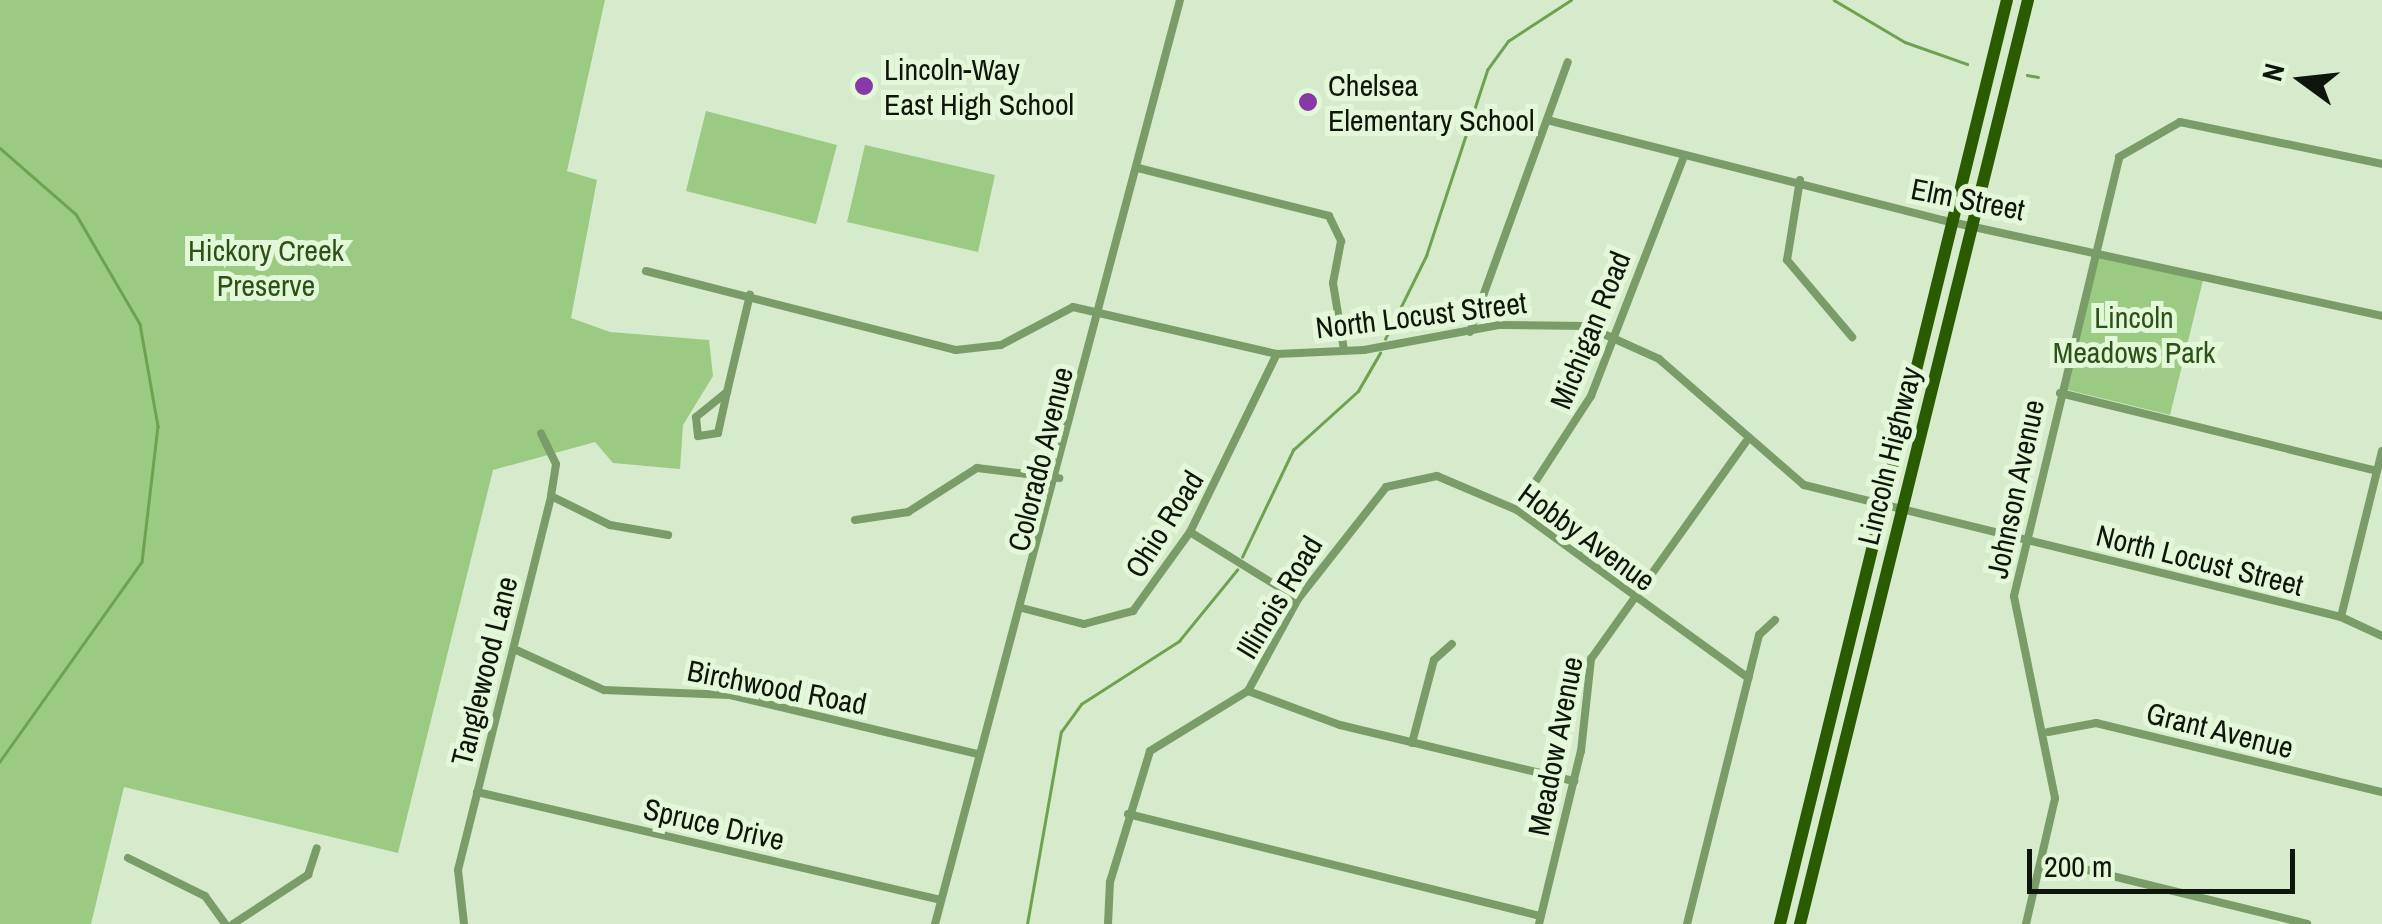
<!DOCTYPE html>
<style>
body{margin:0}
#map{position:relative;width:2382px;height:924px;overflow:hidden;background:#d5ebcb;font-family:"Archivo Narrow",sans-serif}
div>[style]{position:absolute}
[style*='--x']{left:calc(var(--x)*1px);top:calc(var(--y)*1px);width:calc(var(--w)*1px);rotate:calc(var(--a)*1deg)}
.green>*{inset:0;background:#9bcb83}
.stream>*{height:2.5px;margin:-1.25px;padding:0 1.25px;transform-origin:1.25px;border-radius:1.25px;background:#6ea251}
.street>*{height:8px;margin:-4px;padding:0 4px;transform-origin:4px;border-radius:4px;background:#7a9c68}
.primary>*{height:12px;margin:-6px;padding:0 6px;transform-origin:6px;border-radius:6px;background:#2a5b00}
.dots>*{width:28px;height:28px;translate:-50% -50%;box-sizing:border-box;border:5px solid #e2f8d8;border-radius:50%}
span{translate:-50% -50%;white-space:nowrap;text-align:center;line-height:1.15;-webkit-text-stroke:10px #e2f8d8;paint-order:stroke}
.poi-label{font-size:30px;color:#0e150a}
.left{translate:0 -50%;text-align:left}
.street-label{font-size:30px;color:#0e150a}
.park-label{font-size:30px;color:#2e5119}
.north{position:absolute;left:2252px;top:30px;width:100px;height:100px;-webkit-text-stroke:8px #e2f8d8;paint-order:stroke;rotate:285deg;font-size:28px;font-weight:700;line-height:40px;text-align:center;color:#0e150a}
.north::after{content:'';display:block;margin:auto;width:35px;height:45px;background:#0e150a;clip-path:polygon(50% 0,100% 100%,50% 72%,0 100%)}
.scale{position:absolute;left:2027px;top:849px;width:268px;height:45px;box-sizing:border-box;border:5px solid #0e150a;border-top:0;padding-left:12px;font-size:30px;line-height:35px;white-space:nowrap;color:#0e150a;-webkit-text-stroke:8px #e2f8d8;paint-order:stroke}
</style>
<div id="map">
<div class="green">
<i style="clip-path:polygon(0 0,605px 0,567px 171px,597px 180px,571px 318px,610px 332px,709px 340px,713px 376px,683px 425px,680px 469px,613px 463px,595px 442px,493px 470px,398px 853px,124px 787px,91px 924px,0 924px)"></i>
<i style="clip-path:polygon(706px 111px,837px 145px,816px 224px,686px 191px)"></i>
<i style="clip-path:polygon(865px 145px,995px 175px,978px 252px,847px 222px)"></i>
<i style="clip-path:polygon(2098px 253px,2203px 280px,2170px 415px,2064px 389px)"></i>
</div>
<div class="stream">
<i style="--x:1834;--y:0;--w:82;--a:30.6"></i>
<i style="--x:1905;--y:42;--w:66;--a:19.5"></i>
<i style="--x:2027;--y:75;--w:11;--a:10"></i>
<i style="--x:0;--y:148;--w:101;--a:41"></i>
<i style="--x:76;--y:214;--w:127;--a:59.8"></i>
<i style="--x:140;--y:324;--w:104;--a:80"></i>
<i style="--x:158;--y:426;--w:137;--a:96.7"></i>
<i style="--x:142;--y:562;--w:245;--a:125.4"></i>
<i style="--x:1385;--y:339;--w:93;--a:-63.7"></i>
<i style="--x:1426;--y:256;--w:196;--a:-71.8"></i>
<i style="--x:1487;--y:70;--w:36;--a:-54"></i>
<i style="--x:1508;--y:41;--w:75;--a:-33.1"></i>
<i style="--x:1242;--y:557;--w:119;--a:-64.5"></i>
<i style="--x:1293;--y:450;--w:88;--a:-42.2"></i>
<i style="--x:1358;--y:391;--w:44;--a:-59.9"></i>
<i style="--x:1027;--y:924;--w:195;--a:-80"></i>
<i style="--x:1061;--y:732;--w:34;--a:-54"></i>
<i style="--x:1081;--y:704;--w:117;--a:-32.7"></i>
<i style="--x:1179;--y:641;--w:92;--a:-50.8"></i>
</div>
<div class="street">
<i style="--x:1547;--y:120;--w:407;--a:14.2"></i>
<i style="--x:1942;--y:220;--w:450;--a:12.3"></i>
<i style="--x:1138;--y:168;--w:197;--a:14.1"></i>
<i style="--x:1329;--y:216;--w:28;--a:64"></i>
<i style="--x:1341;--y:241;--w:43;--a:100.8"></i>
<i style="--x:1333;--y:283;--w:68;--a:80.7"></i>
<i style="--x:1800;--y:180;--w:81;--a:99.2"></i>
<i style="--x:1787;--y:260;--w:101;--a:49.8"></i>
<i style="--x:646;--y:271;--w:320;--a:14.3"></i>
<i style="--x:956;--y:350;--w:45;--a:-6.3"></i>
<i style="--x:1001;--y:345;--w:81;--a:-27.8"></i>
<i style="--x:1073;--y:307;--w:209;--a:13"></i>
<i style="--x:1277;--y:354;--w:87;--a:-2.6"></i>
<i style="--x:1364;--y:350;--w:137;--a:-10.5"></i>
<i style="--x:1499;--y:325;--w:87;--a:0.7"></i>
<i style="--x:1586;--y:326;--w:80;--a:24.3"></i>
<i style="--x:1659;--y:359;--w:192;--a:41"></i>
<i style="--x:1804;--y:485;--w:553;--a:13.81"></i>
<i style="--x:1470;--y:332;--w:287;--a:-70.1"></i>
<i style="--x:727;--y:392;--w:42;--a:102.4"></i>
<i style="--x:718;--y:433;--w:20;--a:171"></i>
<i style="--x:698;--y:436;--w:19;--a:-96"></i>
<i style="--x:696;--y:417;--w:40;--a:-39"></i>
<i style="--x:727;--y:392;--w:100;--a:-76.7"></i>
<i style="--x:2060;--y:393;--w:326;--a:13.8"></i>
<i style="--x:2382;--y:451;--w:171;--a:103.9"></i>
<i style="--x:2341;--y:617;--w:45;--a:24.9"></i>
<i style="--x:551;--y:496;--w:66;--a:26.2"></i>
<i style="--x:610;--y:525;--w:59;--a:9.8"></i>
<i style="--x:1517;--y:510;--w:136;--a:-57"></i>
<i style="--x:1591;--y:396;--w:257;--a:-68.8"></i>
<i style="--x:855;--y:520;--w:54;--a:-8.6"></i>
<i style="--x:908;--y:512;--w:82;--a:-32.5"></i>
<i style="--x:977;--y:468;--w:83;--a:7"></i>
<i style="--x:1190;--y:532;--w:127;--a:31.8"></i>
<i style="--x:1022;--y:608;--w:64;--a:14.5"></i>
<i style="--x:1084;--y:624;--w:51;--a:-14.9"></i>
<i style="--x:1133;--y:611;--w:97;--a:-54.2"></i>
<i style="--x:1190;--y:532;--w:198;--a:-64"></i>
<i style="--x:514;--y:649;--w:99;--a:24.5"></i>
<i style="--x:604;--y:690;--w:126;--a:2.3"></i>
<i style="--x:730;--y:695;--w:254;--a:13.4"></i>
<i style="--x:1248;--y:691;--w:98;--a:20.3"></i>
<i style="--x:1340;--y:725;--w:241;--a:13.5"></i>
<i style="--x:2048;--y:732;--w:49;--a:-10.6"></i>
<i style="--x:2096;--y:723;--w:294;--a:13.6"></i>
<i style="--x:1412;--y:743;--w:86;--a:-75.2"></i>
<i style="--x:1434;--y:660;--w:24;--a:-42"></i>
<i style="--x:477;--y:792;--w:476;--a:13.1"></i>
<i style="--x:1128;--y:814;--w:425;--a:13.9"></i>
<i style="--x:128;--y:858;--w:86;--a:26.3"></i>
<i style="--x:205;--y:896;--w:34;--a:54"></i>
<i style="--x:2043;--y:859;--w:272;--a:13.8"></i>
<i style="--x:233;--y:924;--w:90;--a:-33.2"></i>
<i style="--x:308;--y:875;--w:28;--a:-72"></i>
<i style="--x:464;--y:924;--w:54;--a:-96.3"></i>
<i style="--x:458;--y:870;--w:385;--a:-76"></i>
<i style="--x:551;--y:496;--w:32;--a:-81"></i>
<i style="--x:556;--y:464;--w:34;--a:-116"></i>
<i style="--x:935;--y:924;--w:956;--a:-75.15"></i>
<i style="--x:1108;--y:924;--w:42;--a:-87.3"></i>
<i style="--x:1110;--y:882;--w:137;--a:-73"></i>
<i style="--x:1150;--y:751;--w:115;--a:-31.5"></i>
<i style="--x:1248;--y:691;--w:105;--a:-61.5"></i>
<i style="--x:1298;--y:599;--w:142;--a:-51.8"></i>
<i style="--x:1386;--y:487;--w:52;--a:-12.2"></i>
<i style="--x:1437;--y:476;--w:87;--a:23"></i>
<i style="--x:1517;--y:510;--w:286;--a:36"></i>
<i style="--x:1539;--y:924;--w:178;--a:-76.4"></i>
<i style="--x:1581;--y:751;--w:93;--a:-83.8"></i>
<i style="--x:1591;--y:659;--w:267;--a:-54.5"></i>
<i style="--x:1687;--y:924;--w:298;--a:-76"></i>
<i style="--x:1759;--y:635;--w:22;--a:-43"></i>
<i style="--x:2026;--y:924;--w:129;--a:-77"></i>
<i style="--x:2055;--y:798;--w:206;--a:-101.5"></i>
<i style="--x:2014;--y:596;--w:451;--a:-76.5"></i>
<i style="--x:2119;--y:157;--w:70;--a:-29.8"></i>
<i style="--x:2180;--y:122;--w:206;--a:11.7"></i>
</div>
<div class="primary">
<i style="--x:1780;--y:924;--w:951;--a:-76.2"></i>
<i style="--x:1800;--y:924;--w:952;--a:-76.14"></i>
</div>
<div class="dots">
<i style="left:864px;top:86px;background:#8938a7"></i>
<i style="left:1308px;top:102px;background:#8938a7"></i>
</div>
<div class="poi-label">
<span class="left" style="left:884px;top:86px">Lincoln-Way<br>East High School</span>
<span class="left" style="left:1328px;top:102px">Chelsea<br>Elementary School</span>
</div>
<div class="street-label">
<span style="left:1968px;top:199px;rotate:11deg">Elm Street</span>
<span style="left:1421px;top:315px;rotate:-7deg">North Locust Street</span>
<span style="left:1590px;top:330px;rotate:-68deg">Michigan Road</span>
<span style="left:1889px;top:456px;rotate:-76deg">Lincoln Highway</span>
<span style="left:1040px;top:459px;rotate:-76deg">Colorado Avenue</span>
<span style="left:2015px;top:489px;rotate:-78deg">Johnson Avenue</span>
<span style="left:1164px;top:524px;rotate:-58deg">Ohio Road</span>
<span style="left:1587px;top:537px;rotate:36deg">Hobby Avenue</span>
<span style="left:2200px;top:560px;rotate:14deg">North Locust Street</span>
<span style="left:1279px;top:597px;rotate:-59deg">Illinois Road</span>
<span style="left:484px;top:671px;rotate:-76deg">Tanglewood Lane</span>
<span style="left:777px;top:687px;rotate:11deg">Birchwood Road</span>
<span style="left:2220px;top:730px;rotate:14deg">Grant Avenue</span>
<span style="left:1555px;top:746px;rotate:-79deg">Meadow Avenue</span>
<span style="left:714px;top:824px;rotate:13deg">Spruce Drive</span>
</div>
<div class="park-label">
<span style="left:266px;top:267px">Hickory Creek<br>Preserve</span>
<span style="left:2134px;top:334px">Lincoln<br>Meadows Park</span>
</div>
<div class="north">N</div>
<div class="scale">200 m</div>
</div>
